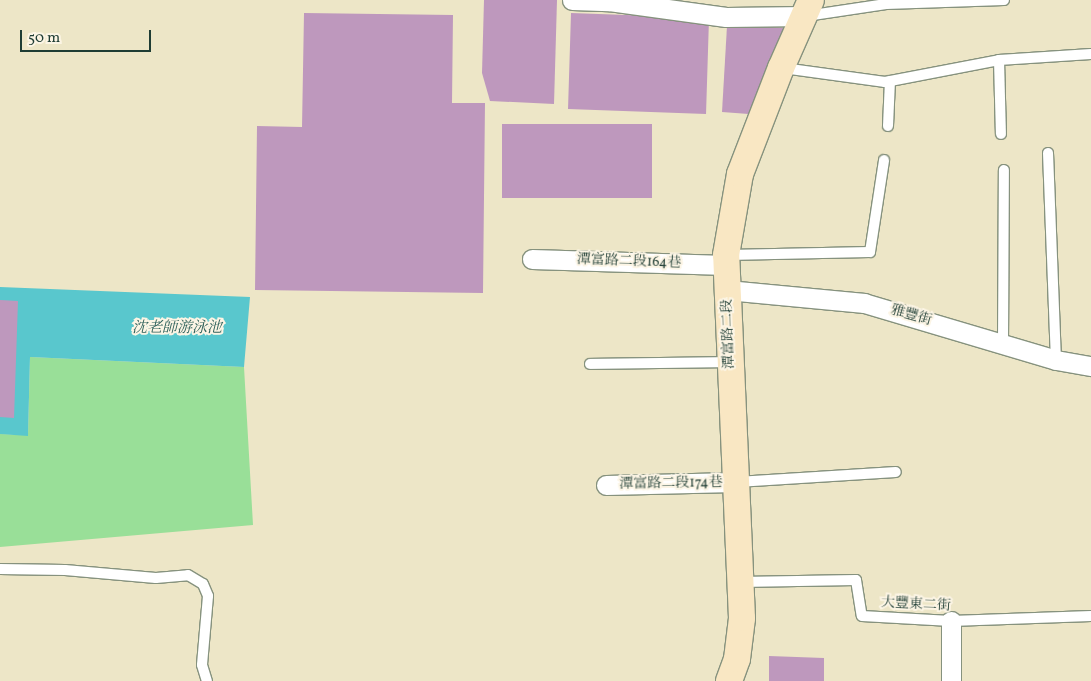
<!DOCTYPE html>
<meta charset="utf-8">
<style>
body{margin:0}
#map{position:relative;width:1091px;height:681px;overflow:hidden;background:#ede6c7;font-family:Vollkorn,"Noto Serif TC",serif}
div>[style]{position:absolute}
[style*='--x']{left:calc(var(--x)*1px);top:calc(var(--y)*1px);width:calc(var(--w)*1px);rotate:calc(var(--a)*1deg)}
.green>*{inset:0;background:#99df98}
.water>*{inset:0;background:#59c7cd}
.building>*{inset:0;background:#be98bd}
.roads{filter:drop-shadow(1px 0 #86927e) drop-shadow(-1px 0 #86927e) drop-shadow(0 1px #86927e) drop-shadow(0 -1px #86927e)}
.lane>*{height:10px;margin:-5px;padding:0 5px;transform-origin:5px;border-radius:5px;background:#fff}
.street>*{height:19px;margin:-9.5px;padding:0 9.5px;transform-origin:9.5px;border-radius:9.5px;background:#fff}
.secondary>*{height:26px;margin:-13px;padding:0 13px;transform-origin:13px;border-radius:13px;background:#f9e7c3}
span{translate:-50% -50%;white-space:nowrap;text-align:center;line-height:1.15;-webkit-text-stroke:4px #fcf5e5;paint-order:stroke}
.street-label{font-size:14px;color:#1f3d34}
.water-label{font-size:15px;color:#2e605a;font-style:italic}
.scale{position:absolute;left:20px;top:30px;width:131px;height:22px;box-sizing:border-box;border:2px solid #1f3d34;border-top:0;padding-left:6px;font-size:15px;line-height:18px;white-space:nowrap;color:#1f3d34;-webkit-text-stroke:4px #fcf5e5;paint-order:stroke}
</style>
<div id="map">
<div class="green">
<i style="clip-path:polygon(30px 357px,244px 367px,253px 525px,0 547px,0 434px,28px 435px)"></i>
</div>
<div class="water">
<i style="clip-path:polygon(0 287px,250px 297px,244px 367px,30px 357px,28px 436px,0 434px)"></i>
</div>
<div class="building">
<i style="clip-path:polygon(484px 0,557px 0,554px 104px,490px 101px,482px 73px)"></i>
<i style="clip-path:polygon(304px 13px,453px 15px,452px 103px,485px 103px,483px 293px,255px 290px,257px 126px,302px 127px)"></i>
<i style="clip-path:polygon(571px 13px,709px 18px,706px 114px,568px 109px)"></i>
<i style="clip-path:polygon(727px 26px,790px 28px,762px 115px,722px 112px)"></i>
<i style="clip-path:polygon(502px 124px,652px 124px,652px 198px,502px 198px)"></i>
<i style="clip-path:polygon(0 300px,18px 301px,14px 418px,0 417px)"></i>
<i style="clip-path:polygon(769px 656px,824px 658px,824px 681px,769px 681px)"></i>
</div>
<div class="roads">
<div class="lane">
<i style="--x:806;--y:16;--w:81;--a:-8.5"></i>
<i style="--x:886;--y:4;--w:118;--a:-1.9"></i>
<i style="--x:999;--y:60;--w:74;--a:88.5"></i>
<i style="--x:783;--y:68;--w:103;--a:7.8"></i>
<i style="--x:885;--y:82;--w:116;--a:-10.9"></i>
<i style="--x:999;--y:60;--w:92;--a:-3.7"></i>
<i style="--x:888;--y:126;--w:45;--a:-87.5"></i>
<i style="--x:1048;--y:153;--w:207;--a:87.8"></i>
<i style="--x:727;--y:255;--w:143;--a:-1.2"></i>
<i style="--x:870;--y:252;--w:93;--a:-81.3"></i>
<i style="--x:1003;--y:343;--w:173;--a:-89.7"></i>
<i style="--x:590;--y:364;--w:139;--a:-0.8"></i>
<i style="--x:737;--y:482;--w:159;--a:-3.6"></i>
<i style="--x:0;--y:569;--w:65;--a:0.9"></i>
<i style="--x:65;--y:570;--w:91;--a:5"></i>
<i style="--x:156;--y:578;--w:32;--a:-5"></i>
<i style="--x:188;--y:575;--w:17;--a:31"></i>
<i style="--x:203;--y:584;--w:13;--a:67"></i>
<i style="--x:208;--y:596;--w:69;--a:95"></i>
<i style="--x:202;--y:665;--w:17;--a:73"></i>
<i style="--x:740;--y:582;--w:116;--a:-1"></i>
<i style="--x:856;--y:580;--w:36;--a:81"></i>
<i style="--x:862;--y:616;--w:89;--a:3.2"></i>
<i style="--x:951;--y:621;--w:140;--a:-2"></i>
</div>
<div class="street">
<i style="--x:572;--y:0;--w:37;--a:2"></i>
<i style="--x:609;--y:1;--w:118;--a:7.8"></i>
<i style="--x:726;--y:17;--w:80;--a:-0.7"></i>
<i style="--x:532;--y:259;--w:194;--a:1.8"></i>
<i style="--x:727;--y:290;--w:138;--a:5.4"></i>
<i style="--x:864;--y:303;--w:200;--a:16.5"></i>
<i style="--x:1056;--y:360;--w:36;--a:10"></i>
<i style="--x:606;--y:485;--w:129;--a:-1.3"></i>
<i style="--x:951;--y:621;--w:60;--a:90"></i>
</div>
<div class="secondary">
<i style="--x:729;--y:681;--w:23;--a:-70"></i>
<i style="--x:737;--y:659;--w:41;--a:-83"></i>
<i style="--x:742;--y:618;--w:363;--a:-92.5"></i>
<i style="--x:726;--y:255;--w:82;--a:-80.2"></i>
<i style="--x:740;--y:174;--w:114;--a:-68.9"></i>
<i style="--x:781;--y:68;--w:74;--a:-66.2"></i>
</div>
</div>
<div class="street-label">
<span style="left:629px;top:262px;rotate:2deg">潭富路二段164巷</span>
<span style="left:911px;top:316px;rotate:16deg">雅豐街</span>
<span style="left:729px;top:334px;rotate:-92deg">潭富路二段</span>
<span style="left:671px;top:484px;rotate:-1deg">潭富路二段174巷</span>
<span style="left:916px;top:605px;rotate:3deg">大豐東二街</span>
</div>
<div class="water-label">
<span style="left:177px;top:329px">沈老師游泳池</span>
</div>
<div class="scale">50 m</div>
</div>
